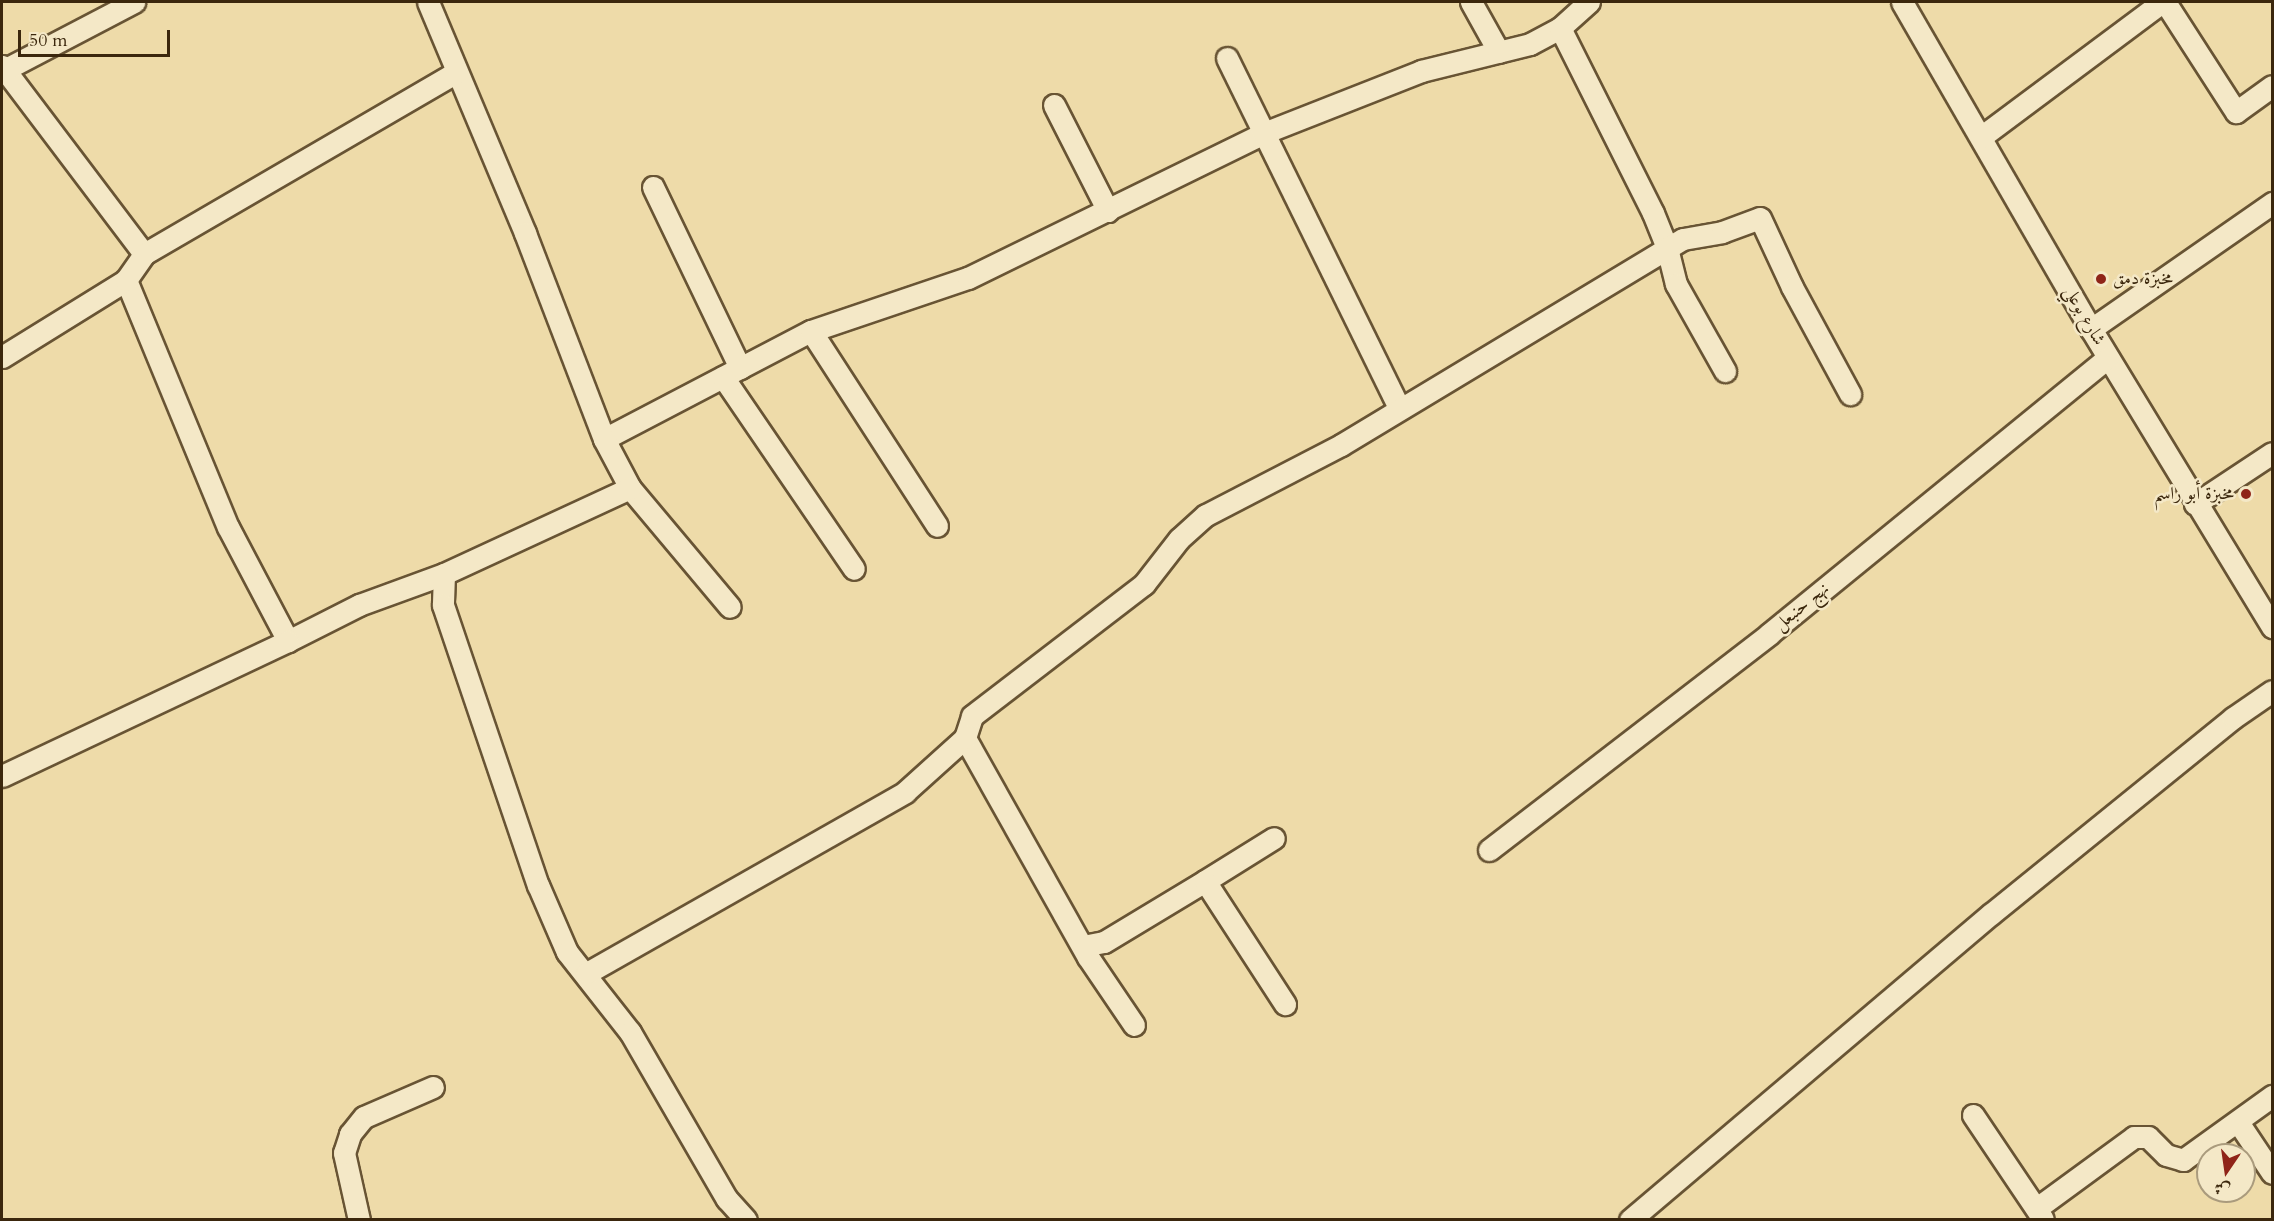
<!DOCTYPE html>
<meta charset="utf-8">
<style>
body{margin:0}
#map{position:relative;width:2274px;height:1221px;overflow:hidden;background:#eedba9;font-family:Cardo,Amiri,serif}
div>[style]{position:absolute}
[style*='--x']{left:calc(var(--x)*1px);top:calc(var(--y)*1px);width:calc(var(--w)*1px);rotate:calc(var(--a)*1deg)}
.roads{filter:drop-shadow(2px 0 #685434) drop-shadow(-2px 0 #685434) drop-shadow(0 2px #685434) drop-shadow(0 -2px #685434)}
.minor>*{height:21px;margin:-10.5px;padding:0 10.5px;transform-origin:10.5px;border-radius:10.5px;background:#f4e8c7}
.dots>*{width:16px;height:16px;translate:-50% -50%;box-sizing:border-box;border:3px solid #f4e8c7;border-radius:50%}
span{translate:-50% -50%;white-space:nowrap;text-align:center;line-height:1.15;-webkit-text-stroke:5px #f4e8c7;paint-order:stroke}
.poi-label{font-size:18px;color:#3b270d}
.left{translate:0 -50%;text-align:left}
.right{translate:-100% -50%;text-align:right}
.street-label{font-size:18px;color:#3b270d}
.frame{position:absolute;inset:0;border:3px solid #3b270d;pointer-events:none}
.north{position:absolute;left:2196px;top:1143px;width:60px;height:60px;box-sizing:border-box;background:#f4e8c7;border:2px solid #aa9b7d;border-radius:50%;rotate:193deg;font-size:16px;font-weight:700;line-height:24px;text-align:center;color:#3b270d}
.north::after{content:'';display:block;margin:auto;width:21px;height:27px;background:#8f2418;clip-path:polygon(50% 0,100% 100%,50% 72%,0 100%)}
.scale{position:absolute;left:18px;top:30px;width:152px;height:27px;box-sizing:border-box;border:3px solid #3b270d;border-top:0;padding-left:8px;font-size:18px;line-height:21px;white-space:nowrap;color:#3b270d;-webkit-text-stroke:4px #f4e8c7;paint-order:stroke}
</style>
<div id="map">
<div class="roads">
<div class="minor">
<i style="--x:428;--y:2;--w:251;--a:67.2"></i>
<i style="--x:525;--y:233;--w:221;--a:69"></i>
<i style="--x:604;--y:439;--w:233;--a:-27.6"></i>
<i style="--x:811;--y:331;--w:166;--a:-18.7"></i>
<i style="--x:968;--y:278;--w:330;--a:-26.1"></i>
<i style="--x:1264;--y:133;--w:169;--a:-21.5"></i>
<i style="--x:1421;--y:71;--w:112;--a:-13.9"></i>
<i style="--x:1530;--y:44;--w:34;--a:-28"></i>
<i style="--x:1560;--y:28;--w:39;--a:-42"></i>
<i style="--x:1471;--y:2;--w:57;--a:60.8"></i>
<i style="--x:1902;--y:2;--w:378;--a:60"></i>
<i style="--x:2091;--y:329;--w:349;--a:58.7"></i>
<i style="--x:2165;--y:2;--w:131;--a:57.2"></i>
<i style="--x:2236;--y:112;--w:44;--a:-35.8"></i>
<i style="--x:1560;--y:28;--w:207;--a:63.3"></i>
<i style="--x:1653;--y:213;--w:38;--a:68"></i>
<i style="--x:1667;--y:248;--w:37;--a:76"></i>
<i style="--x:1676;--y:284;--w:100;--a:60.6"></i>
<i style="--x:1227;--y:58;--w:391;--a:63.8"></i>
<i style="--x:2;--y:66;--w:236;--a:52.9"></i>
<i style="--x:144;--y:254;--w:362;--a:-30.2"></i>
<i style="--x:4;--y:70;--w:147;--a:-27.6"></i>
<i style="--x:1054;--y:105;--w:119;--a:63"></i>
<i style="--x:1981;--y:137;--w:226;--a:-36.7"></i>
<i style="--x:653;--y:187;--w:201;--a:64.3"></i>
<i style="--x:126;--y:280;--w:267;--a:67.6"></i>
<i style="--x:228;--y:527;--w:129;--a:62.2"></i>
<i style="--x:288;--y:641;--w:80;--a:-26.9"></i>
<i style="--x:359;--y:605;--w:90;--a:-20"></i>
<i style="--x:2091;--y:329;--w:221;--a:-34.8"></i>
<i style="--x:811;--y:331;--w:232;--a:57.1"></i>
<i style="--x:2;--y:357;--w:146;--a:-31.8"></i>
<i style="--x:126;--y:280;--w:32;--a:-55"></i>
<i style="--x:723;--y:377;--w:232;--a:55.7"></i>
<i style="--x:604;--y:439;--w:55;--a:62"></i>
<i style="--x:630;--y:488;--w:155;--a:50"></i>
<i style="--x:630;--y:488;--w:205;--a:155.2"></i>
<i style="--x:444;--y:574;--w:31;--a:92"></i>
<i style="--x:443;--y:605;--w:296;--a:71.3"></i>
<i style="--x:538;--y:885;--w:73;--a:66.6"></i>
<i style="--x:567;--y:952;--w:102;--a:51.8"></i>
<i style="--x:630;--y:1032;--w:193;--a:59.9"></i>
<i style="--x:727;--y:1199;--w:28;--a:48"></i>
<i style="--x:2195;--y:504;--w:92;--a:-33.5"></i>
<i style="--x:965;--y:738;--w:251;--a:60.7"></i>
<i style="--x:1088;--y:957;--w:82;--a:55.9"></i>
<i style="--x:2;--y:776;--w:316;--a:-25.3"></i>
<i style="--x:1489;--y:850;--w:354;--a:-37.6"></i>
<i style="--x:1769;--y:634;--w:437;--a:-39.2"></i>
<i style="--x:1205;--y:881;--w:81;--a:-31.9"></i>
<i style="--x:1083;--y:946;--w:21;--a:-11"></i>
<i style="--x:1104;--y:942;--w:118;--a:-31.1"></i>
<i style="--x:1205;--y:881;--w:147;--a:57"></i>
<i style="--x:587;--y:973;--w:366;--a:-29.6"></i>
<i style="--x:905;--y:792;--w:81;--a:-42"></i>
<i style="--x:965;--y:738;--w:23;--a:-72"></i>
<i style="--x:972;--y:716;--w:217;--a:-37.5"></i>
<i style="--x:1144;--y:584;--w:57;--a:-52.1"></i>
<i style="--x:1179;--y:539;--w:36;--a:-42"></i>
<i style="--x:1206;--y:515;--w:152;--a:-27.4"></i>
<i style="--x:1341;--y:445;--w:399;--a:-31.1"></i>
<i style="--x:1683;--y:239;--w:40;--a:-10"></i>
<i style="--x:1722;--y:232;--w:40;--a:-20.2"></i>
<i style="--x:1760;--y:218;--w:76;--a:65.1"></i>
<i style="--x:1792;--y:287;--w:122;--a:61.5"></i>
<i style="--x:1973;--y:1115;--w:125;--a:56.1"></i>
<i style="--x:2238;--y:1122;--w:61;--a:56.3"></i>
<i style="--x:2037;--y:1208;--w:120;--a:-36.2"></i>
<i style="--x:2134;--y:1137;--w:14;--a:0"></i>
<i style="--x:2148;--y:1137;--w:25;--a:45"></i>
<i style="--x:2166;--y:1155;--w:18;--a:16"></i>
<i style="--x:2183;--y:1160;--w:110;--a:-35.7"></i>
<i style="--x:359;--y:1220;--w:69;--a:-102.6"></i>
<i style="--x:344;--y:1153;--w:20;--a:-72"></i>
<i style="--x:350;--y:1134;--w:22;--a:-51"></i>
<i style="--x:364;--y:1117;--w:75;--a:-23.5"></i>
<i style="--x:1630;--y:1220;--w:473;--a:-40.3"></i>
<i style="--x:1991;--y:914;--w:311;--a:-39"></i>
<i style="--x:2233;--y:718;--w:47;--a:-34.7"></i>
</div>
</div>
<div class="dots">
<i style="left:2101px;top:279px;background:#8f2418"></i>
<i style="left:2246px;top:494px;background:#8f2418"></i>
</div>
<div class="poi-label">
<span class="left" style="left:2113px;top:279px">مخبزة دمق</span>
<span class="right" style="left:2234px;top:494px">مخبزة أبو راسم</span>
</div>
<div class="street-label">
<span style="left:2084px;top:316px;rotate:60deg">شارع بوعلي</span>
<span style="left:1802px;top:607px;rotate:-39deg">نهج حنبعل</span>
</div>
<div class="frame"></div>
<div class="north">ش</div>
<div class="scale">50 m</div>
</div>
